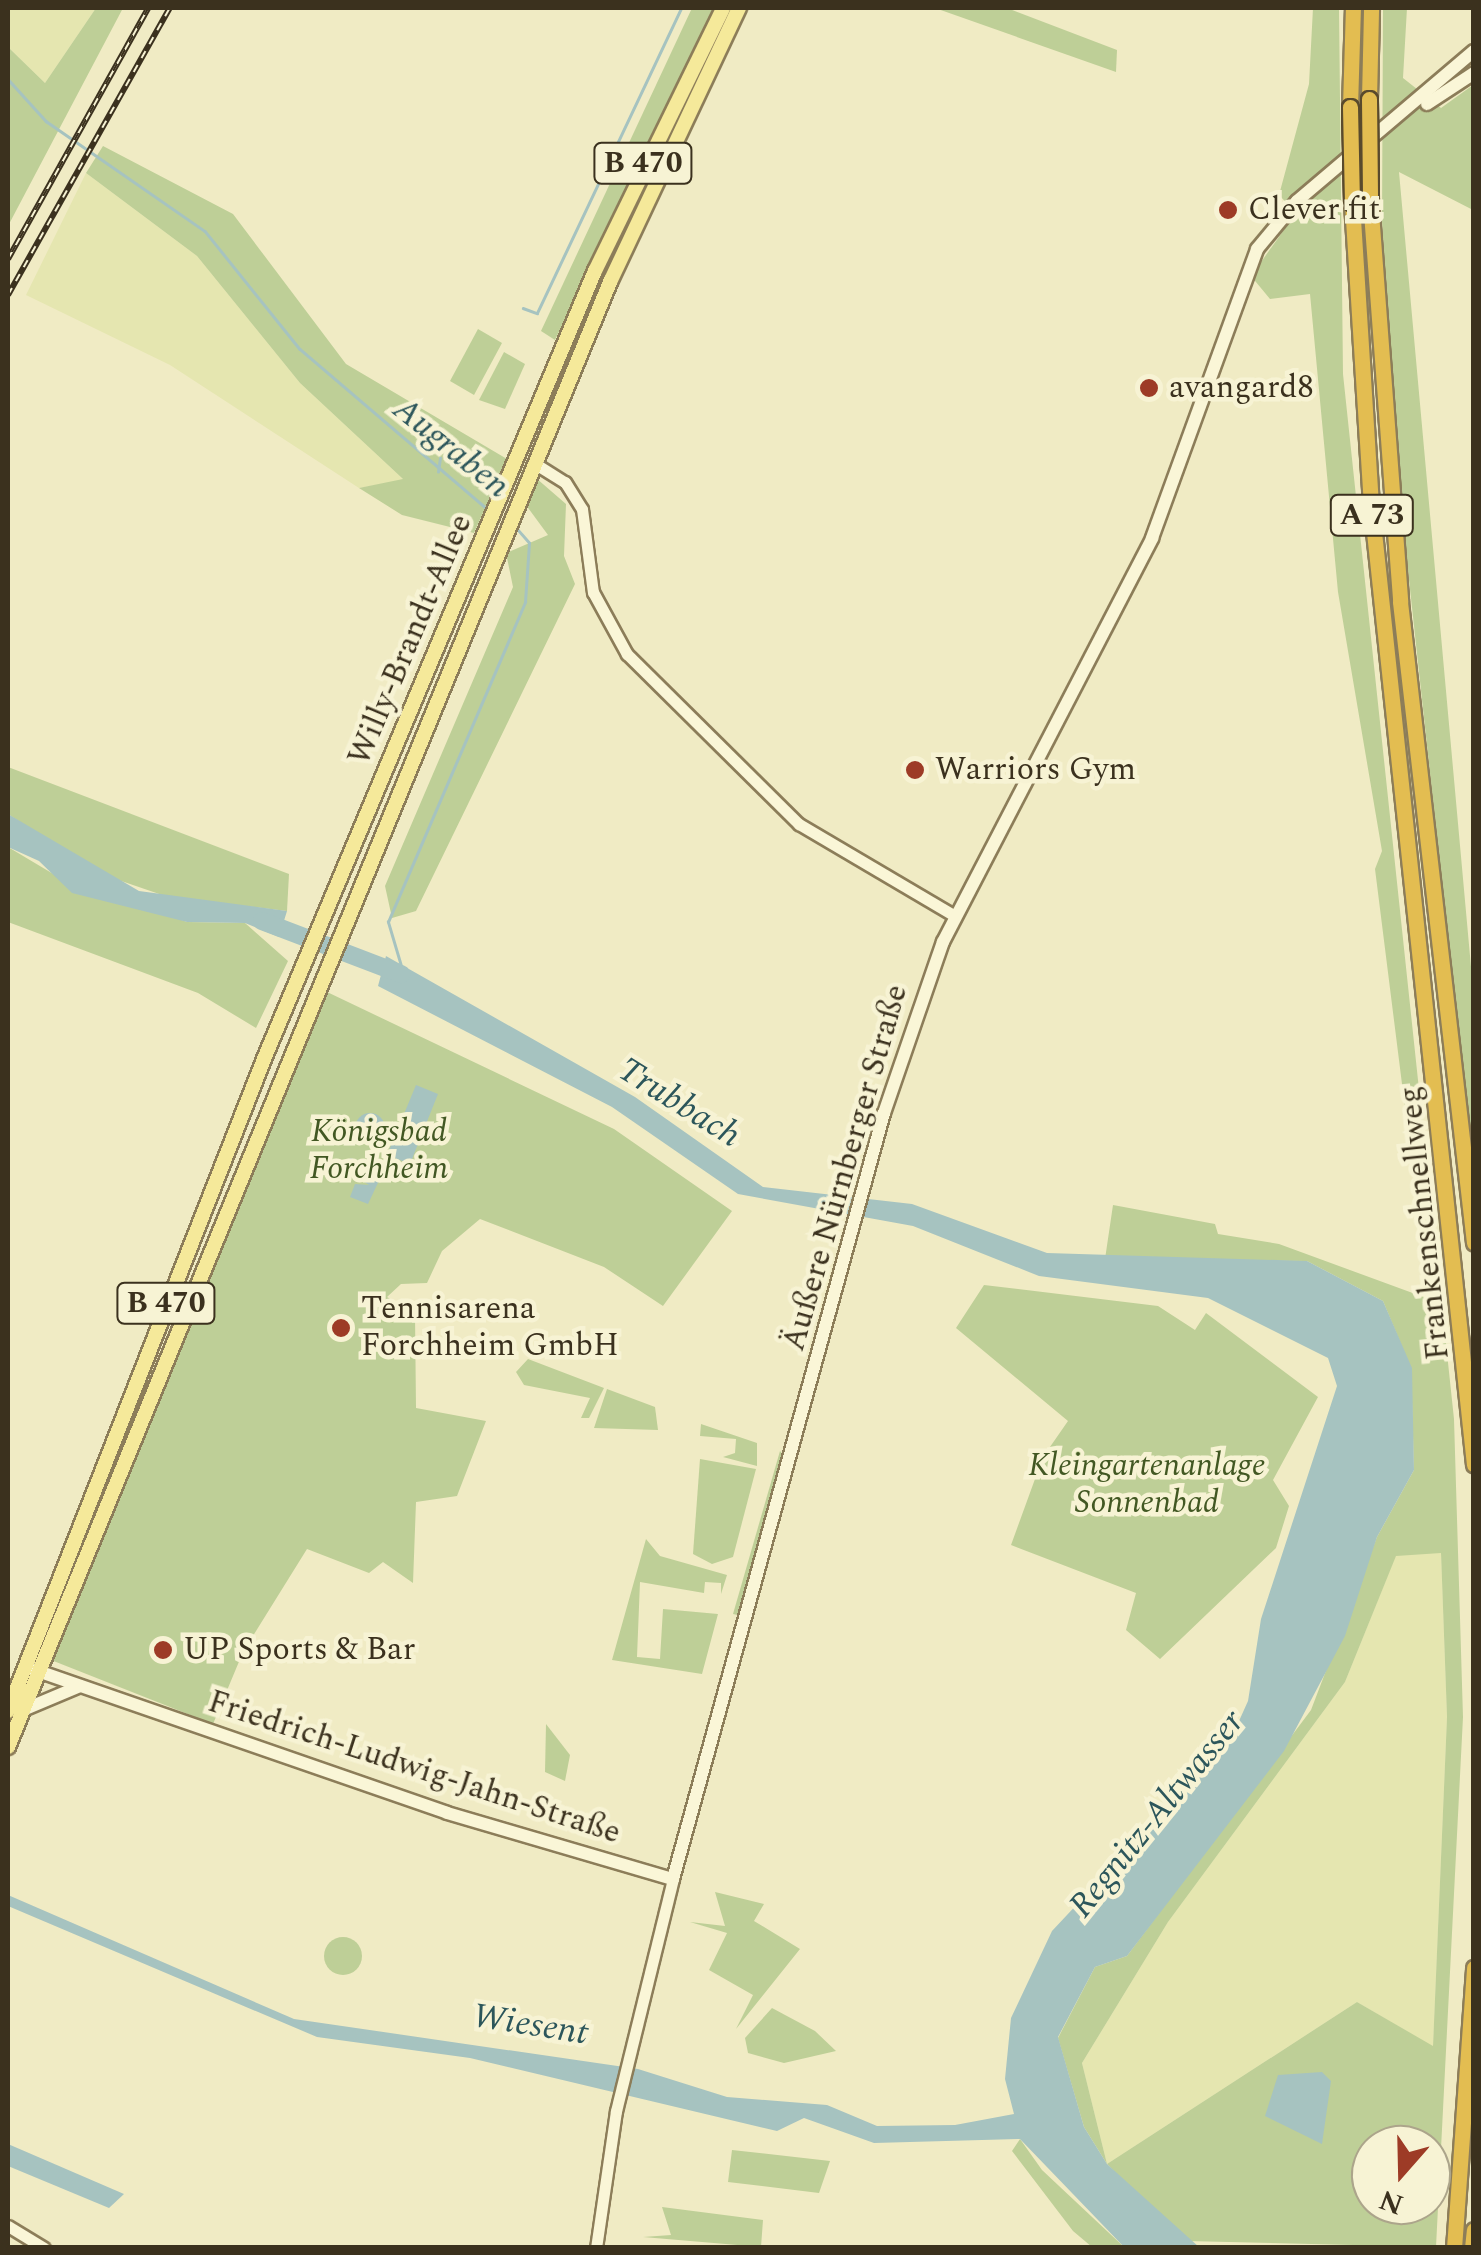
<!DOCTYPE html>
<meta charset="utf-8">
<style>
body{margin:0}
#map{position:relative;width:1481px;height:2255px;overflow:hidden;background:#f0ebc4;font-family:Spectral,serif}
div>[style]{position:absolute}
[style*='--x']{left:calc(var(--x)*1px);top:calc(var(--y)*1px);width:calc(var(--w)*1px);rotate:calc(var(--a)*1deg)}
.farmland>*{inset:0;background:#e5e6b0}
.green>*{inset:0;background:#becf97}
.round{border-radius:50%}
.water>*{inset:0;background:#a6c3c0}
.stream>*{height:2.5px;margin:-1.25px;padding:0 1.25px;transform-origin:1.25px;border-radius:1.25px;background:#a6c3c0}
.river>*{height:18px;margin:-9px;padding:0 9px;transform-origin:9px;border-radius:9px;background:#a6c3c0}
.roads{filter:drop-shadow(2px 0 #8c7d59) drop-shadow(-2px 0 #8c7d59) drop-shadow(0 2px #8c7d59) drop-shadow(0 -2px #8c7d59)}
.tertiary>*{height:11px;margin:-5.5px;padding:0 5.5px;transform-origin:5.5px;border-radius:5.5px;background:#faf6d7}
.secondary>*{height:12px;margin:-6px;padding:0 6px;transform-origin:6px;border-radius:6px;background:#faf6d7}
.primary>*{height:14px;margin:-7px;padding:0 7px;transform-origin:7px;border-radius:7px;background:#f5e99a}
.motorway>*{height:15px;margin:-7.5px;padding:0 7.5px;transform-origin:7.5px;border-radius:7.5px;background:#e3bd51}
.rail>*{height:6px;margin-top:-3px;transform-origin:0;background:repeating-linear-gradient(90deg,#f7f3d4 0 8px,#3b311e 0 16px);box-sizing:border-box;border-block:2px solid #3b311e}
.bridges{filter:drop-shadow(2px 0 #594a2d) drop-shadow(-2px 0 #594a2d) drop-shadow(0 2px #594a2d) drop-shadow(0 -2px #594a2d)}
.motorway-bridge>*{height:15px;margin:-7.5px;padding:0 7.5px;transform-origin:7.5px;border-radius:7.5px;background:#e3bd51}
.dots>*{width:28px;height:28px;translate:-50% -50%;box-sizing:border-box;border:5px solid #f7f3d4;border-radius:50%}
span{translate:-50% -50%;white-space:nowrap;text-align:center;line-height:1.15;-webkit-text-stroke:9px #f7f3d4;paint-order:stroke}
.shield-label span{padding:2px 8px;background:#f7f3d4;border:2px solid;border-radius:8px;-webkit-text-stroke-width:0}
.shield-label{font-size:30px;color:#3b311e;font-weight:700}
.poi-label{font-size:32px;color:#3b311e}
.left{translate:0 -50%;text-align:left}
.street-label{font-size:32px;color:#3b311e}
.park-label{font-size:32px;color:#425823;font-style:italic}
.water-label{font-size:35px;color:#2c565b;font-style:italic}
.frame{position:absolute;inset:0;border:10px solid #3b311e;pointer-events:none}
.north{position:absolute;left:1351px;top:2125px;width:100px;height:100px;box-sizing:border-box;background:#f7f3d4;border:2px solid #aca58b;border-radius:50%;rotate:200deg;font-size:28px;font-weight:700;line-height:40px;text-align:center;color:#3b311e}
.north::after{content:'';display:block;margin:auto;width:35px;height:45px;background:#9d3b26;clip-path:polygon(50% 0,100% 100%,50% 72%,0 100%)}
</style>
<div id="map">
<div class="farmland">
<i style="clip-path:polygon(8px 8px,96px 8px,45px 83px,8px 47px)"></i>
<i style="clip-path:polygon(86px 173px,197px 256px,300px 383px,404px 480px,359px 488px,170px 365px,26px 295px)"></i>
<i style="clip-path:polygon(1441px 1552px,1447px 1717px,1433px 2047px,1357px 2002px,1107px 2164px,1082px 2063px,1168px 1922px,1345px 1682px,1396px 1555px)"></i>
</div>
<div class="green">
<i style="clip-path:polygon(96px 8px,123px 8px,8px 226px,8px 47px,45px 83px)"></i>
<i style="clip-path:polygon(692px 8px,715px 8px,555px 340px,541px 331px)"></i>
<i style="clip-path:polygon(935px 8px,1007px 8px,1117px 50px,1116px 72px)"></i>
<i style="clip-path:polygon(evenodd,1313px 8px,1339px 8px,1343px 374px,1454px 1419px,1463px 1717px,1436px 2247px,1186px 2241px,1107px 2164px,1084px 2127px,1058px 2038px,1095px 1967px,1127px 1956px,1311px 1710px,1377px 1537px,1414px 1470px,1411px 1368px,1383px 1301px,1307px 1261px,1105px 1259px,1113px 1205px,1215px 1224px,1218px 1234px,1279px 1244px,1429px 1299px,1375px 869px,1382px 851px,1338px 592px,1310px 294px,1270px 299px,1251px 276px,1296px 213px,1279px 195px,1309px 84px,1313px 8px,1441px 1553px,1447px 1717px,1433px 2046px,1357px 2002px,1107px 2164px,1082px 2063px,1168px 1922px,1345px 1682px,1396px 1556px,1441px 1553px,1313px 8px,1371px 2145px,1431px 2145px,1431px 2205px,1371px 2205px,1371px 2145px)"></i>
<i style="clip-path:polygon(1383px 8px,1407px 8px,1403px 78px,1441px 108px,1473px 85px,1473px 210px,1399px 172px,1473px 989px,1473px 1168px,1399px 488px,1382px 222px)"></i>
<i style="clip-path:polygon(103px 146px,233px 214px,346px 364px,507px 459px,474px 533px,402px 515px,359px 488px,403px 479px,300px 383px,197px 256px,86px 173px)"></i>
<i style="clip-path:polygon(478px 329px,502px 343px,474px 395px,450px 381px)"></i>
<i style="clip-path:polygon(504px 352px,525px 364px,505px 409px,479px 400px)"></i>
<i style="clip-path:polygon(536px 478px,566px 504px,564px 556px,575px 584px,416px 911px,392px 918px,385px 886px,513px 587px,506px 553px,548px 535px,523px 501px)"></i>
<i style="clip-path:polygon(8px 767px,289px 874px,287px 911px,168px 897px,95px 872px,8px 814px)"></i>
<i style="clip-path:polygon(8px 847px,55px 875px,187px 922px,245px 923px,288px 961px,256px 1028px,198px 993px,8px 922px)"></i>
<i style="clip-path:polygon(325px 991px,614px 1129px,732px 1211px,663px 1306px,604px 1267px,480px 1219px,442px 1251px,427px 1283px,401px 1284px,387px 1297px,415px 1314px,416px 1408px,486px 1421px,457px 1496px,416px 1502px,413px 1583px,383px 1562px,369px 1573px,307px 1549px,243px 1652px,213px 1724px,51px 1660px)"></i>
<i style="clip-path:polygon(984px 1285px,1158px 1306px,1195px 1330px,1206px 1313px,1318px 1397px,1273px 1480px,1289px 1506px,1276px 1548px,1160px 1659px,1126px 1630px,1136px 1593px,1011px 1545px,1043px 1457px,1068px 1421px,956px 1328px)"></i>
<i style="clip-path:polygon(528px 1359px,604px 1388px,589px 1418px,581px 1418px,590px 1398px,524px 1385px,516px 1372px)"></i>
<i style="clip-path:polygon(607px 1389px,655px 1407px,658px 1430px,594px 1428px)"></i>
<i style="clip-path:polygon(701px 1424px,757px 1443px,757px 1466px,723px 1457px,735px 1453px,736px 1439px,700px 1436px)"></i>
<i style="clip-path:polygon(780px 1451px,784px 1456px,742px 1616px,733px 1614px)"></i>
<i style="clip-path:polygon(700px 1459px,756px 1469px,733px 1557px,712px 1564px,693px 1554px)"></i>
<i style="clip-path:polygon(646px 1539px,660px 1556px,727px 1575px,721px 1594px,721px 1583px,705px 1582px,704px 1593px,640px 1582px,637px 1657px,660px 1659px,663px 1609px,718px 1614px,702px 1674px,612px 1660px)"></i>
<i style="clip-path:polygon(546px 1724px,570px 1755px,565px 1781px,545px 1772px)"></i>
<i style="clip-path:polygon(715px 1892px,764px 1904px,754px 1921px,800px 1949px,736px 2029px,753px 1995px,709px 1970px,727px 1933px,690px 1922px,725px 1926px)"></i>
<i class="round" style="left:324px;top:1937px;width:38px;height:38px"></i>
<i style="clip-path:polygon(772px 2008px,815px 2031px,836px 2051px,784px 2063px,748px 2053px,745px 2038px)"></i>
<i style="clip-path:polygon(1020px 2139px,1042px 2170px,1124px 2247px,1092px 2247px,1073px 2231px,1012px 2151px)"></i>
<i style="clip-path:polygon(732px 2150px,830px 2161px,819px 2193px,728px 2182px)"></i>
<i style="clip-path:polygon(662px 2207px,763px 2220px,761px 2247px,643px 2237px,671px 2235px)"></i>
</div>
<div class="water">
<i style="clip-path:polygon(8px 814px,139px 891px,287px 911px,279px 937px,245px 923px,187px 922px,72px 893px,39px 861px,8px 847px)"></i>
<i style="clip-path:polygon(386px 956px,635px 1097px,763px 1187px,912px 1204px,1047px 1253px,1307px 1261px,1383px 1301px,1412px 1368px,1414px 1470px,1377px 1537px,1345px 1636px,1284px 1751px,1127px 1956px,1095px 1967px,1058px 2037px,1084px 2127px,1107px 2164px,1199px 2247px,1124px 2247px,1020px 2139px,874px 2143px,804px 2118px,777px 2131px,470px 2058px,317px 2037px,8px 1906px,8px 1895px,294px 2019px,638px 2069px,727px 2097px,827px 2105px,877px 2126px,955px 2125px,1014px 2114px,1005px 2079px,1011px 2018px,1052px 1931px,1230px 1741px,1248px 1701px,1261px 1619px,1337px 1386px,1328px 1358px,1208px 1298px,1039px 1276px,913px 1226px,738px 1194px,612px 1107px,378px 986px)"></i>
<i style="clip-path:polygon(416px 1085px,438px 1094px,410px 1164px,387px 1155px)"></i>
<i class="round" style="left:355px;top:1113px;width:30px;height:30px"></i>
<i style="clip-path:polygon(350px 1158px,385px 1168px,368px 1204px,350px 1197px,355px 1184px,369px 1185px,345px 1169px)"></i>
<i style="clip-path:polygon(1322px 2072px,1331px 2081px,1322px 2144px,1265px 2116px,1278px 2075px)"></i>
<i style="clip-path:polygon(8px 2144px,124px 2194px,109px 2208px,8px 2166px)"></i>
</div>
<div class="stream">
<i style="--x:8;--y:79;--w:57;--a:47.9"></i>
<i style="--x:46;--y:121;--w:193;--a:34.7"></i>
<i style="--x:205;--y:231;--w:151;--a:51.2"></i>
<i style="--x:300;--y:349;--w:250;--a:40.5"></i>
<i style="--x:523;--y:308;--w:15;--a:20"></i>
<i style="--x:537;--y:313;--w:336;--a:-64.7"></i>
<i style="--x:438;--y:472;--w:14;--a:-82"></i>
<i style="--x:401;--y:966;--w:46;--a:-106.5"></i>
<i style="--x:388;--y:922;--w:348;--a:-66.8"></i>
<i style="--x:525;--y:602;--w:59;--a:-86.1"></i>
<i style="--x:529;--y:543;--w:18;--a:-131"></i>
</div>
<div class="river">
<i style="--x:262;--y:921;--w:149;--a:20.9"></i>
</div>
<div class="roads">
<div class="tertiary">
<i style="--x:534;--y:463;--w:36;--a:32"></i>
<i style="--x:565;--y:482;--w:32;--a:58"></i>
<i style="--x:582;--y:509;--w:84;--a:82.5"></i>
<i style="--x:593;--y:592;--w:71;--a:61.3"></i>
<i style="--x:627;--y:654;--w:242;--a:44.7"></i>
<i style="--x:799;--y:824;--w:181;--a:30.5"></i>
<i style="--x:8;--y:2226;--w:42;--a:31.4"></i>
<i style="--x:596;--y:2248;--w:138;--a:-81.7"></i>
<i style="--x:616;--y:2111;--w:239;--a:-76.2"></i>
</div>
<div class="secondary">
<i style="--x:1427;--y:104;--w:56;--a:-33.4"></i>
<i style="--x:32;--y:1669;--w:439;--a:19.1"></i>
<i style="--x:447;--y:1813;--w:235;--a:16.3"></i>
<i style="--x:673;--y:1879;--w:795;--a:-74.6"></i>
<i style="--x:884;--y:1113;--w:181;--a:-71"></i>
<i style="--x:943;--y:942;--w:455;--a:-62.6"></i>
<i style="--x:1152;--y:538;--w:307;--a:-70"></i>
<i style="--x:1257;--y:249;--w:62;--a:-50.2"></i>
<i style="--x:1297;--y:201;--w:232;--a:-40.3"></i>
<i style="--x:23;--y:1710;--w:62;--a:-22.8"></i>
</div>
<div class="primary">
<i style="--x:8;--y:1711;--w:700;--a:-68.56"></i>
<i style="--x:264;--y:1059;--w:855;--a:-67.22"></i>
<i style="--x:595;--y:271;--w:292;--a:-64"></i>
<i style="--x:8;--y:1747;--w:1586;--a:-67.66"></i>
<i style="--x:611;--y:280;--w:301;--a:-64.8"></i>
</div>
<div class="motorway">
<i style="--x:1369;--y:99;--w:91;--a:-88.7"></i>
<i style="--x:1350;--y:107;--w:99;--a:-88.3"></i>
<i style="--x:1370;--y:199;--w:404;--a:85.7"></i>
<i style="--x:1400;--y:602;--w:645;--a:83.41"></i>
<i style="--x:1352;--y:203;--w:302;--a:86.4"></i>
<i style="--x:1371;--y:504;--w:966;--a:83.88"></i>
<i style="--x:1454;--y:2248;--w:281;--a:-85.9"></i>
<i style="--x:1472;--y:2248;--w:18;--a:-84"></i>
</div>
</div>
<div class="rail">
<i style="--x:8;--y:259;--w:287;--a:-60.8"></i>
<i style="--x:8;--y:295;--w:330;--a:-60.6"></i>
</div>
<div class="bridges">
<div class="motorway-bridge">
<i style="--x:1369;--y:99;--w:100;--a:89.4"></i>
<i style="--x:1350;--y:107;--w:96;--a:88.8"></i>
</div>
</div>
<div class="dots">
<i style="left:1228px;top:210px;background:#9d3b26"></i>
<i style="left:1149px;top:388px;background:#9d3b26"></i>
<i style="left:915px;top:770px;background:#9d3b26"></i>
<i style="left:341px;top:1328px;background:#9d3b26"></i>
<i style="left:163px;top:1650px;background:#9d3b26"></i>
</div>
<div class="shield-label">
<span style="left:643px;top:163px">B 470</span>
<span style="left:1372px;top:515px">A 73</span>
<span style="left:166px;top:1303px">B 470</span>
</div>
<div class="poi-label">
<span class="left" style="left:1248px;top:210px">Clever fit</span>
<span class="left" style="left:1169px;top:388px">avangard8</span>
<span class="left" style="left:935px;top:770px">Warriors Gym</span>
<span class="left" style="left:361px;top:1328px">Tennisarena<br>Forchheim GmbH</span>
<span class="left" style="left:183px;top:1650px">UP Sports &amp; Bar</span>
</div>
<div class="street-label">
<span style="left:411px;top:640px;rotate:-67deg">Willy-Brandt-Allee</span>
<span style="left:846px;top:1168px;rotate:-74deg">Äußere Nürnberger Straße</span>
<span style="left:1425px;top:1223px;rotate:-96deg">Frankenschnellweg</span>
<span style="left:414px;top:1768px;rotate:18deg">Friedrich-Ludwig-Jahn-Straße</span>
</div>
<div class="park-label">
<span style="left:379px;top:1151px">Königsbad<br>Forchheim</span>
<span style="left:1147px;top:1485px">Kleingartenanlage<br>Sonnenbad</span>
</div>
<div class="water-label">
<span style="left:451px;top:448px;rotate:39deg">Augraben</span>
<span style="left:679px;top:1103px;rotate:32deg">Trubbach</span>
<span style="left:1157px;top:1814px;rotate:-51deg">Regnitz-Altwasser</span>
<span style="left:530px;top:2025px;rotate:9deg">Wiesent</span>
</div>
<div class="frame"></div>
<div class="north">N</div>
</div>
